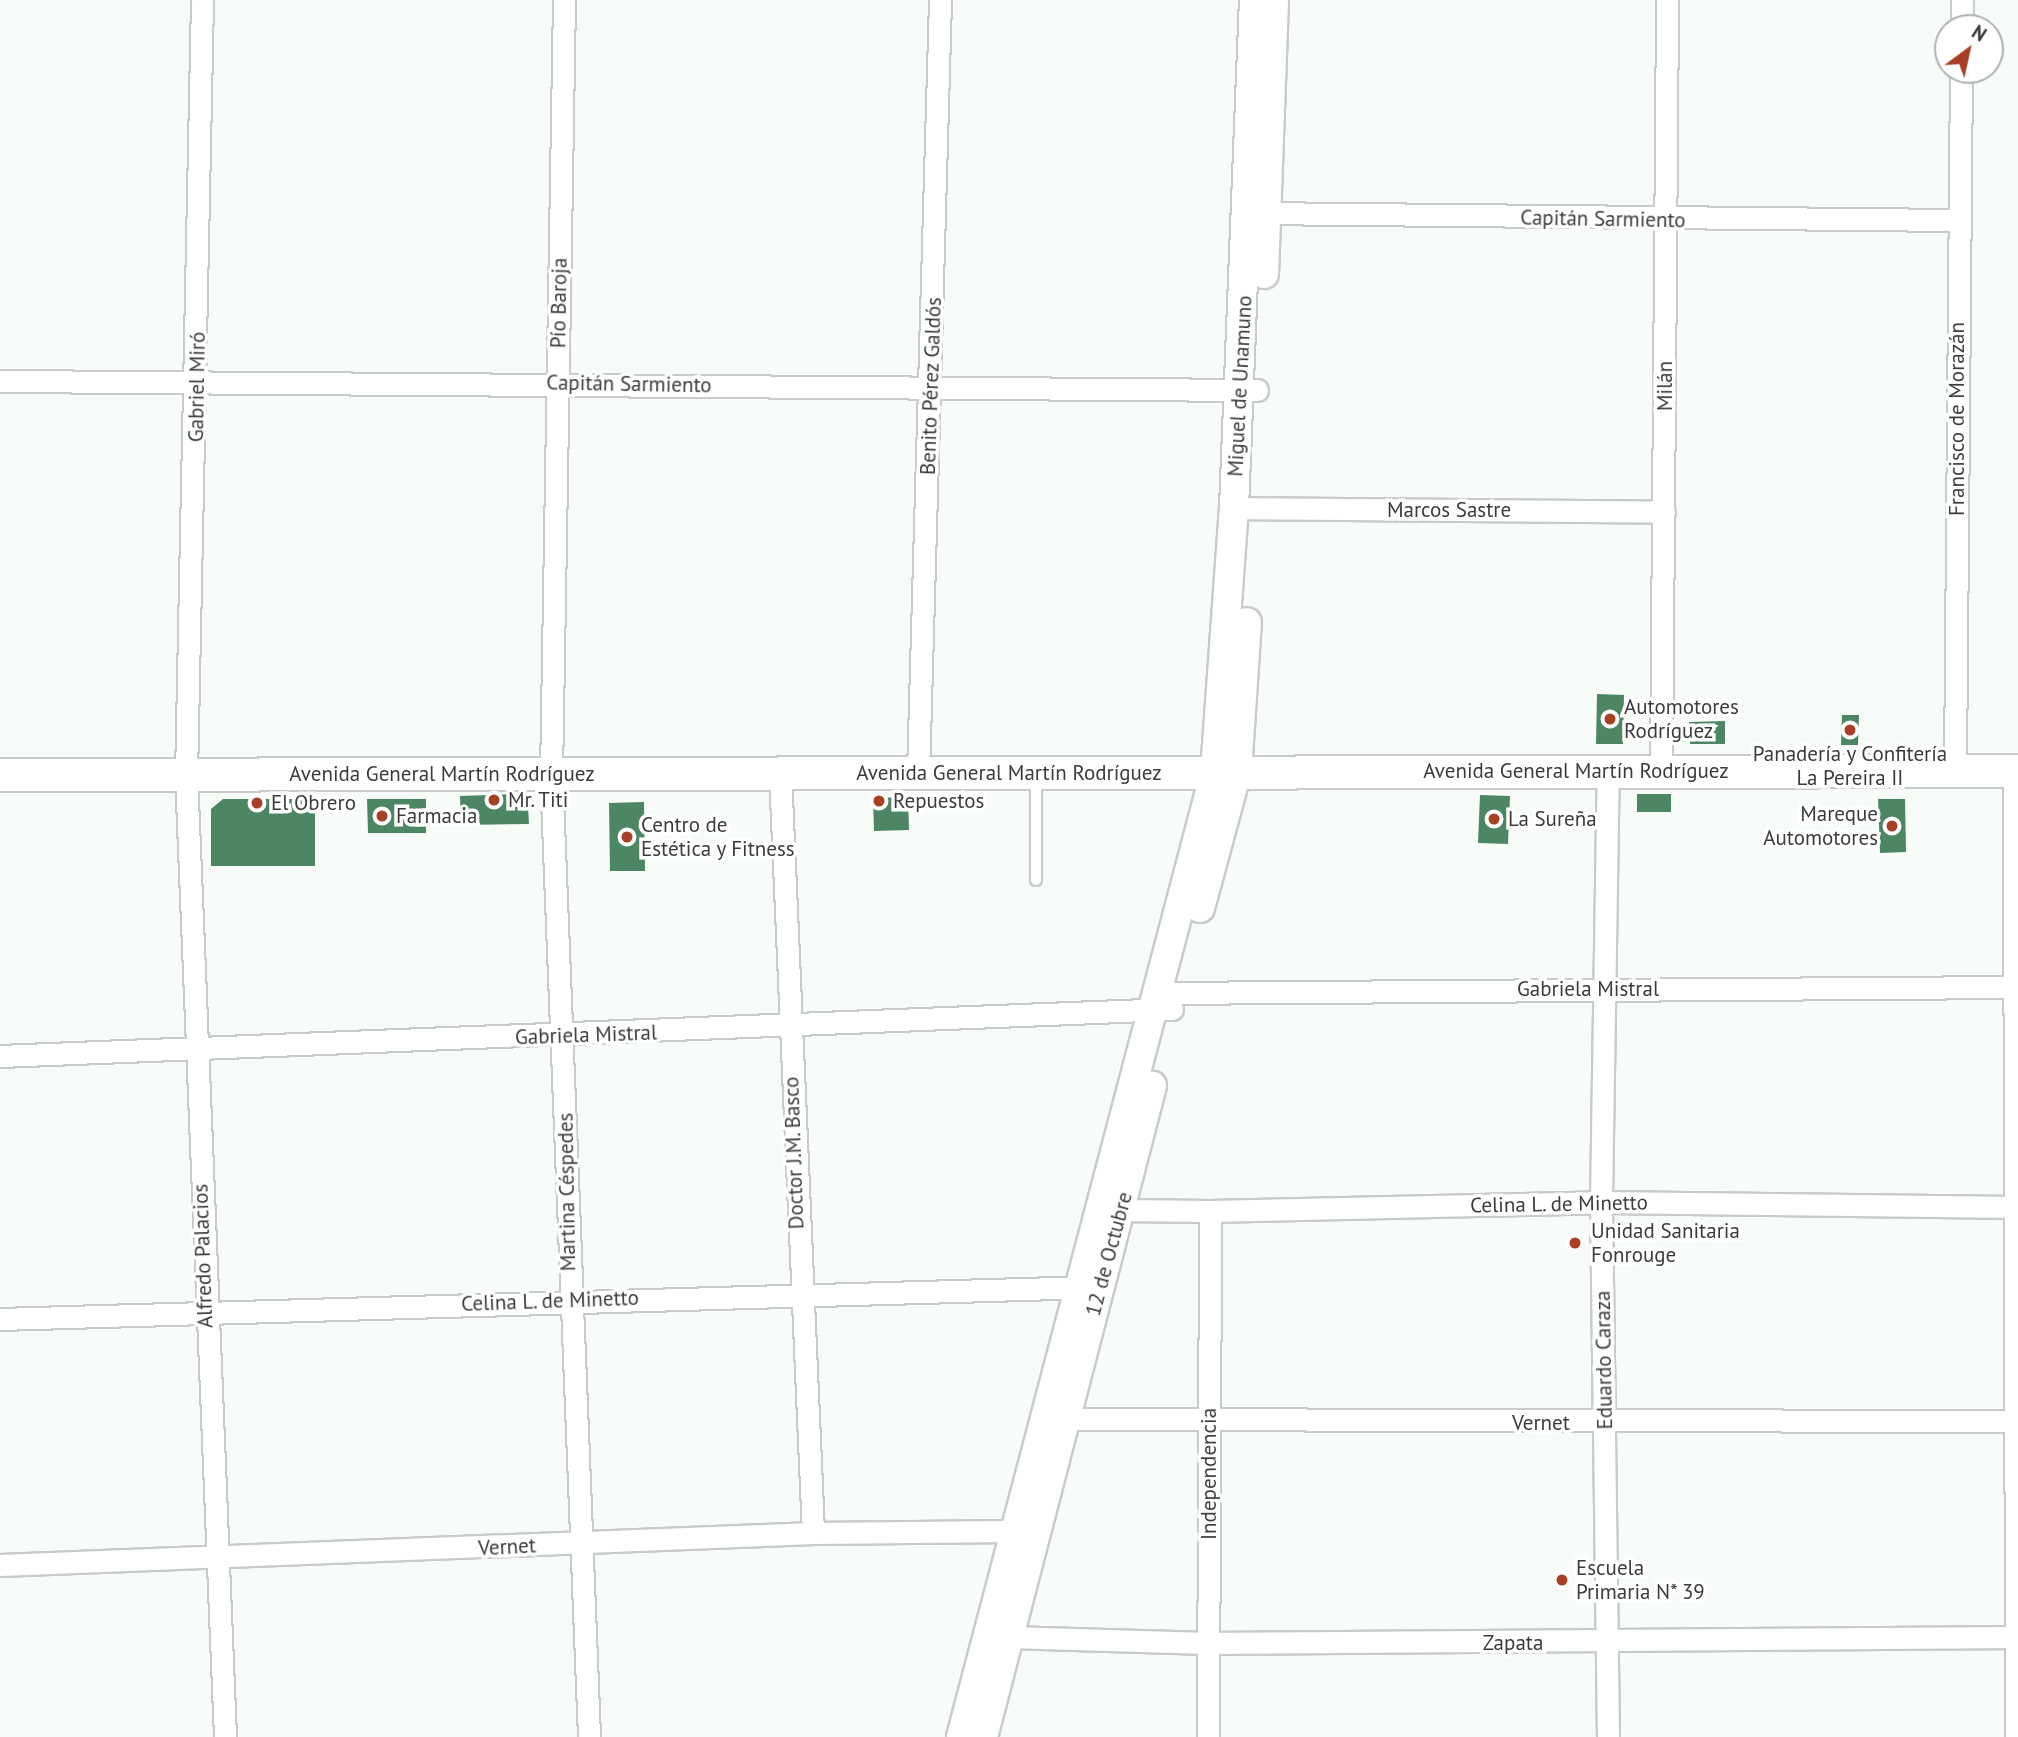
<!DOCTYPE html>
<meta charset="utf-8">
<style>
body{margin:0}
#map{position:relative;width:2018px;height:1737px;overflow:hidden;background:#f8fcf9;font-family:"PT Sans",sans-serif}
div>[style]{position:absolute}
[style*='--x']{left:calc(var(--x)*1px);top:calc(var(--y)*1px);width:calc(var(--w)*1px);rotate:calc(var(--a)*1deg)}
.building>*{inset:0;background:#4c8663}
.roads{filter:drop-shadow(2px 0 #c8ccc9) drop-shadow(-2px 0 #c8ccc9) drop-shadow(0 2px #c8ccc9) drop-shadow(0 -2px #c8ccc9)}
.service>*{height:10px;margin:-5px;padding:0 5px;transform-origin:5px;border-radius:5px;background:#fff}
.minor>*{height:21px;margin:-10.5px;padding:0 10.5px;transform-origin:10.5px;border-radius:10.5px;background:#fff}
.tertiary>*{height:28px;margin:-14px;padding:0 14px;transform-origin:14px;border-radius:14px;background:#fff}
.secondary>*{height:32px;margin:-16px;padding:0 16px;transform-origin:16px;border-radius:16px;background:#fff}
.dots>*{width:19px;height:19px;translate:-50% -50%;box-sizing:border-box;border:4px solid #fff;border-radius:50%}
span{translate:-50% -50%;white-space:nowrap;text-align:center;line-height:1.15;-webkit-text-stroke:7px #fff;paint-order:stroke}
.street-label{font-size:21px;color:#3a3c3b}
.poi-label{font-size:21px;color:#3a3c3b}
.left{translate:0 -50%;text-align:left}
.right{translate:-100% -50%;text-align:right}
.north{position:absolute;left:1934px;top:14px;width:70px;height:70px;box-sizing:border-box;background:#fff;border:2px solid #b0b1b1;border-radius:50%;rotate:33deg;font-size:19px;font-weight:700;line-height:28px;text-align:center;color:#3a3c3b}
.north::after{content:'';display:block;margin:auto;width:24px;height:32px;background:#a83f24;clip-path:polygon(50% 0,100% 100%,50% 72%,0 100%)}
</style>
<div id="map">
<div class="building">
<i style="clip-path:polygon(1597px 694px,1624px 695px,1623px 744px,1596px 744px)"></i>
<i style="clip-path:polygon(1842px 715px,1859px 715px,1858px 745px,1841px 745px)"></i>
<i style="clip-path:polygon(1725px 721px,1725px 744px,1690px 744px,1689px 722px)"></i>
<i style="clip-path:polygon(516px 794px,528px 806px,529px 824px,461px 825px,460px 796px)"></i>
<i style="clip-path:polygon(1637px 794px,1671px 794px,1671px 812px,1637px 812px)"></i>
<i style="clip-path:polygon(1480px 795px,1510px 796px,1508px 844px,1478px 843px)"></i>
<i style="clip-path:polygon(908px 797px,909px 830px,874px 831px,873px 798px)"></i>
<i style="clip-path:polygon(223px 799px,315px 799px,315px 866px,211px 866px,211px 809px)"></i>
<i style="clip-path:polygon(367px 799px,426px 799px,426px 833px,368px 833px)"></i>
<i style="clip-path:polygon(1878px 799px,1905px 799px,1906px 852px,1880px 853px)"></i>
<i style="clip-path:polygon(644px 802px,645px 871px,610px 871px,609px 803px)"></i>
</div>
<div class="roads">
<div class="service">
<i style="--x:1036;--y:775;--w:105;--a:90"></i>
</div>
<div class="minor">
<i style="--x:202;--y:0;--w:774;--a:91.18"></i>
<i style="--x:186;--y:774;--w:964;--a:87.68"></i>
<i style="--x:564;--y:0;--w:773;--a:90.96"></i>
<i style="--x:551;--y:773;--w:965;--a:87.74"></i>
<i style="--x:1962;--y:28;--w:28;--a:-90"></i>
<i style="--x:1253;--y:213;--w:705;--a:0.57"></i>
<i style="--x:0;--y:381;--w:1257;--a:0.41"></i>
<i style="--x:1234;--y:508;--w:430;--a:0.5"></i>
<i style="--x:1955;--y:768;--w:698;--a:-89.51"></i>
<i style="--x:1661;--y:771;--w:771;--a:-89.55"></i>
<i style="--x:2014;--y:771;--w:966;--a:89.88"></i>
<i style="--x:780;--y:773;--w:761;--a:87.51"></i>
<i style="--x:918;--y:773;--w:773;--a:-88.37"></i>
<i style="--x:1158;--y:993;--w:860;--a:-0.4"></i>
<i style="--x:0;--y:1056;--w:1173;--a:-2.3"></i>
<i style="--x:1108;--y:1204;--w:14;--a:25"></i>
<i style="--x:1121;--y:1210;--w:89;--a:0.6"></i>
<i style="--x:1210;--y:1211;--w:391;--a:-1.3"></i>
<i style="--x:1601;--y:1202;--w:417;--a:0.7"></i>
<i style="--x:0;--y:1319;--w:1094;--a:-1.68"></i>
<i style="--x:1064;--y:1419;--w:954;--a:0.12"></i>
<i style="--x:0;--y:1565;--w:814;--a:-2.25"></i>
<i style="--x:813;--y:1533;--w:201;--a:-0.6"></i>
<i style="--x:1008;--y:1637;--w:199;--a:1.7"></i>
<i style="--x:1207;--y:1643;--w:811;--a:-0.42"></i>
<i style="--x:1208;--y:1737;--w:526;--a:-89.78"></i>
<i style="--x:1608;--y:1737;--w:535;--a:-90.75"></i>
<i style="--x:1601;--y:1202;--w:430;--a:-89.1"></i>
</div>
<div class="tertiary">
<i style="--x:1264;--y:274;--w:274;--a:-87.9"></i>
<i style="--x:1200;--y:908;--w:141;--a:-74.8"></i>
<i style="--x:1237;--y:772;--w:150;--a:-86.2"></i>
<i style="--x:961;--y:1737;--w:998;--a:-75.25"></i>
<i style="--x:1215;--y:772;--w:265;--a:-85.9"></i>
<i style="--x:1234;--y:508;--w:508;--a:-87.75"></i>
<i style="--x:983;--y:1737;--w:673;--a:-75.45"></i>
</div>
<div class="secondary">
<i style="--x:0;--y:775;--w:2018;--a:-0.11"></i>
</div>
</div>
<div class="dots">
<i style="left:1610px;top:719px;background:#a83f24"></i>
<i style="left:1850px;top:730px;background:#a83f24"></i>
<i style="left:494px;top:800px;background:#a83f24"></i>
<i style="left:879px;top:801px;background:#a83f24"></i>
<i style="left:257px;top:803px;background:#a83f24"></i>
<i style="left:382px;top:816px;background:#a83f24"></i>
<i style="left:1494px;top:819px;background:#a83f24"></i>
<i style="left:1892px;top:826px;background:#a83f24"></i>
<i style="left:627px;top:837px;background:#a83f24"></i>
<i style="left:1575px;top:1243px;background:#a83f24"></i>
<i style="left:1562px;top:1580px;background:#a83f24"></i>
</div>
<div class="street-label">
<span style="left:1603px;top:219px;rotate:1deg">Capitán Sarmiento</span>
<span style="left:559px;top:303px;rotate:-89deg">Pío Baroja</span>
<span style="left:629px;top:384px;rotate:1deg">Capitán Sarmiento</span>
<span style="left:931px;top:386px;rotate:-88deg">Benito Pérez Galdós</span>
<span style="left:1240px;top:386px;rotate:-87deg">Miguel de Unamuno</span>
<span style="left:1665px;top:386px;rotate:-90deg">Milán</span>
<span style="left:197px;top:387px;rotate:-89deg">Gabriel Miró</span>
<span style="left:1957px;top:419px;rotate:-90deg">Francisco de Morazán</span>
<span style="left:1449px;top:510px">Marcos Sastre</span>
<span style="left:1576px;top:771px">Avenida General Martín Rodríguez</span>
<span style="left:1009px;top:773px">Avenida General Martín Rodríguez</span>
<span style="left:442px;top:774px">Avenida General Martín Rodríguez</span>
<span style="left:1588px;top:989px">Gabriela Mistral</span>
<span style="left:586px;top:1035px;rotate:-2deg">Gabriela Mistral</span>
<span style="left:794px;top:1153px;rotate:-92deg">Doctor J.M. Basco</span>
<span style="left:567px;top:1192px;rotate:-91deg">Martina Céspedes</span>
<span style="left:1559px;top:1204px;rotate:-1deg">Celina L. de Minetto</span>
<span style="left:1109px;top:1254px;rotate:-75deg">12 de Octubre</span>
<span style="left:203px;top:1256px;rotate:-92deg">Alfredo Palacios</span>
<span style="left:550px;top:1301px;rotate:-2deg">Celina L. de Minetto</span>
<span style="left:1604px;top:1360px;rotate:-91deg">Eduardo Caraza</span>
<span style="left:1541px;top:1423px">Vernet</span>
<span style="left:1209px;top:1474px;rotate:-90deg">Independencia</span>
<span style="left:507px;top:1547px;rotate:-3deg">Vernet</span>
<span style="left:1513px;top:1643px">Zapata</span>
</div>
<div class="poi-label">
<span class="left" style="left:1624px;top:719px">Automotores<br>Rodríguez</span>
<span style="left:1850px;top:766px">Panadería y Confitería<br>La Pereira II</span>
<span class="left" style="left:508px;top:800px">Mr. Titi</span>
<span class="left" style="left:893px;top:801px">Repuestos</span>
<span class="left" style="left:271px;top:803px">El Obrero</span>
<span class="right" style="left:1878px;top:826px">Mareque<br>Automotores</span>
<span class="left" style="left:396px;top:816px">Farmacia</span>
<span class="left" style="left:1508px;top:819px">La Sureña</span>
<span class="left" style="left:641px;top:837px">Centro de<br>Estética y Fitness</span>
<span class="left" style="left:1591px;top:1243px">Unidad Sanitaria<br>Fonrouge</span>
<span class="left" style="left:1576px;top:1580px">Escuela<br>Primaria N* 39</span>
</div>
<div class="north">N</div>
</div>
